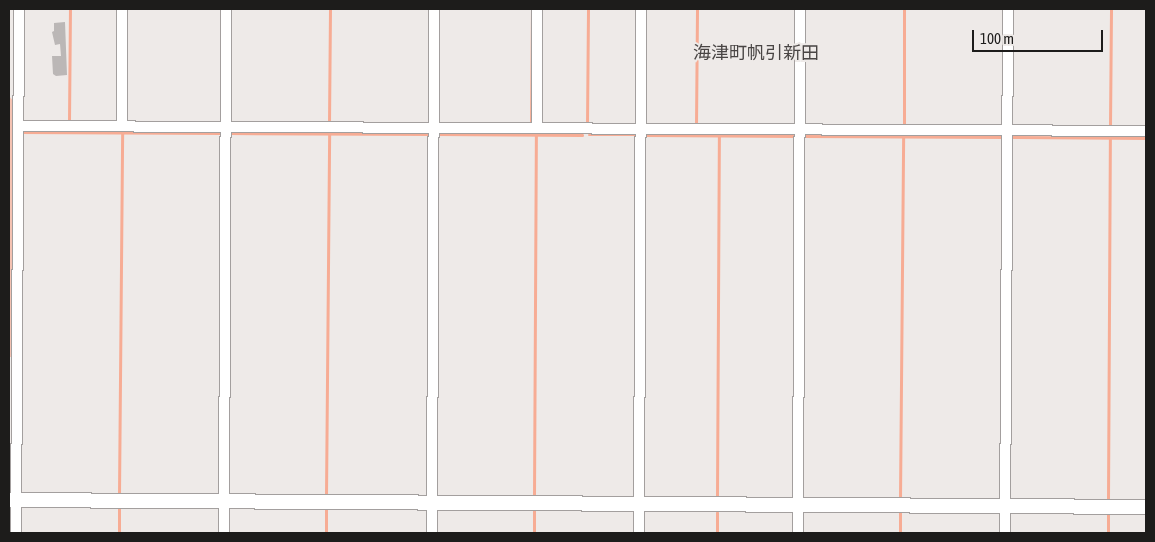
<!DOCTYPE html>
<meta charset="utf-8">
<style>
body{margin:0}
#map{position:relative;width:1155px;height:542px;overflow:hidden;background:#eeeae8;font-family:"Asap Condensed","Noto Sans JP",sans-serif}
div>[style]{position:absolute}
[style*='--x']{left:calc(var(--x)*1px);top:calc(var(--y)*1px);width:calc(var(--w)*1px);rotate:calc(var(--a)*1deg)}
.green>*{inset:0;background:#f4c2b2}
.stream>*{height:2.5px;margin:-1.25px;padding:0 1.25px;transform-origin:1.25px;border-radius:1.25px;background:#f7ac94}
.building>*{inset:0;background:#bbb7b6}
.roads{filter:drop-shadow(1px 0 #a39f9e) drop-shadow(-1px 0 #a39f9e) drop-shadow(0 1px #a39f9e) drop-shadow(0 -1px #a39f9e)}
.street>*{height:10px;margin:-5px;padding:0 5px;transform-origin:5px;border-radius:5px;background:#fff}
.secondary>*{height:14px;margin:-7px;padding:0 7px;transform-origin:7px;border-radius:7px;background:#fff}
span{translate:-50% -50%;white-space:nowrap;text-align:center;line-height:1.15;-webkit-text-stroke:4px #eeeae8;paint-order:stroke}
.quarter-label{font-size:18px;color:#494544}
.frame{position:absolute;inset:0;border:10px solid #1d1c1b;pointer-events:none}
.scale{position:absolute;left:972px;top:30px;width:131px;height:22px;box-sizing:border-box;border:2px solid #1d1c1b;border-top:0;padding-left:6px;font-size:15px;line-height:18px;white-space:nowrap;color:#1d1c1b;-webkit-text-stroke:4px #eeeae8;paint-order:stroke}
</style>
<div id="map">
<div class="green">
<i style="clip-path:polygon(9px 96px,15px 103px,14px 357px,9px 357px)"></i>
</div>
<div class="stream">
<i style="--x:69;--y:122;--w:113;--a:-89.5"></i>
<i style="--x:329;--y:124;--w:115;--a:-89.5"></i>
<i style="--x:531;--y:124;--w:115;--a:-89.5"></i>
<i style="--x:587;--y:125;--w:116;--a:-89.5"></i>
<i style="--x:696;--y:126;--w:117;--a:-89.5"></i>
<i style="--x:904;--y:126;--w:117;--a:-90"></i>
<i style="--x:1110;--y:126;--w:117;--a:-89.5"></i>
<i style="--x:20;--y:132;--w:201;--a:0.3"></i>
<i style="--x:229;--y:133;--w:199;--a:0.3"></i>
<i style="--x:436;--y:134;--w:146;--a:0.4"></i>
<i style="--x:589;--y:135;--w:47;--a:0"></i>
<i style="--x:644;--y:135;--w:152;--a:0.4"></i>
<i style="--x:803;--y:136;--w:201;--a:0.3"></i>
<i style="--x:1011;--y:137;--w:135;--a:0.4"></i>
<i style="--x:119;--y:495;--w:362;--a:-89.5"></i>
<i style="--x:326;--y:496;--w:366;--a:-89.5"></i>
<i style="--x:534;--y:496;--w:361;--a:-89.7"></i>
<i style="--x:717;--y:497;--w:361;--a:-89.7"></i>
<i style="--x:900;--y:499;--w:362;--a:-89.5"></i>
<i style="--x:1108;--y:500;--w:362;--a:-89.7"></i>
<i style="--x:119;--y:533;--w:26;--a:-90"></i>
<i style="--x:326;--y:533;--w:25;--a:-90"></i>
<i style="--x:534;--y:533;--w:23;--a:-90"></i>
<i style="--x:717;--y:533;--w:20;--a:-90"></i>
<i style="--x:900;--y:533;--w:22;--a:-90"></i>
<i style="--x:1108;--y:533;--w:20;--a:-90"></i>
</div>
<div class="building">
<i style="clip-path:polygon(65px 22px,67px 75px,56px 76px,53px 74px,52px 56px,61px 56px,60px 44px,55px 45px,52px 32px,54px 31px,54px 23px)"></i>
</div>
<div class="roads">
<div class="street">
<i style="--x:18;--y:126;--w:1128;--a:0.25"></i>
<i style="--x:122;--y:126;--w:117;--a:-90"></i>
<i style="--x:537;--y:128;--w:119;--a:-90"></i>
<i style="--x:16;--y:533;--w:524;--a:-89.67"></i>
<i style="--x:224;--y:533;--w:524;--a:-89.78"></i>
<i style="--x:432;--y:533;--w:524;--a:-89.78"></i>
<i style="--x:639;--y:533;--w:524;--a:-89.78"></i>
<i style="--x:798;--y:533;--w:524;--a:-89.78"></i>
<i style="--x:1005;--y:533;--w:524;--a:-89.67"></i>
</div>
<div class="secondary">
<i style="--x:9;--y:500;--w:1137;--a:0.35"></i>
</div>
</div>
<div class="quarter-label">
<span style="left:756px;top:53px">海津町帆引新田</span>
</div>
<div class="frame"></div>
<div class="scale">100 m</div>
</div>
